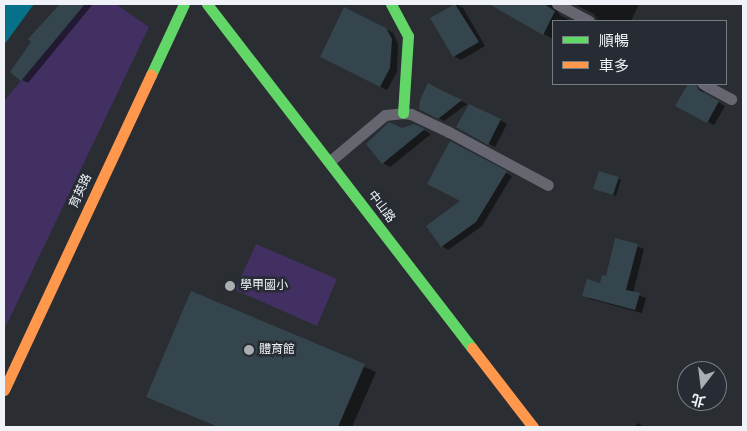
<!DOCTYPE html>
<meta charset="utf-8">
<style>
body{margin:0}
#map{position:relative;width:747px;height:431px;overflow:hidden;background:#2a2d31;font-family:"Nunito Sans","Noto Sans TC",sans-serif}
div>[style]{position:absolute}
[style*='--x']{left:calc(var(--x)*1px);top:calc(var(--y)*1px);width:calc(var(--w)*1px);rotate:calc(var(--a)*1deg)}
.green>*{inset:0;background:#413061}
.water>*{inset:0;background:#067189}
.shadow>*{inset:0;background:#0007}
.building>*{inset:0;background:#35454e}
.lane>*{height:11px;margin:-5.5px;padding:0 5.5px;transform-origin:5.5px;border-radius:5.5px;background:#656670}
.fast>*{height:11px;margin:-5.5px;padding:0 5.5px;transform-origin:5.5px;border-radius:5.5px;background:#63d668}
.slow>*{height:11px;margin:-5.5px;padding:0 5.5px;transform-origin:5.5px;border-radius:5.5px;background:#ff974d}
.dots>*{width:14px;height:14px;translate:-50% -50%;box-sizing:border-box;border:2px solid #272c34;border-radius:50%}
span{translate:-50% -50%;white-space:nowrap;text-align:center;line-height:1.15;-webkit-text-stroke:5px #272c34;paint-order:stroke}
.street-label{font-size:12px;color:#eff3f8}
.poi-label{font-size:12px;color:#eff3f8}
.left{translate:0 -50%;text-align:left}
.frame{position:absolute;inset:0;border:5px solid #eff3f8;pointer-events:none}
.legend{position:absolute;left:552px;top:20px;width:175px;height:65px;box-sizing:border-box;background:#272c34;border:1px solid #777c82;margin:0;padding:6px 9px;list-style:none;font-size:15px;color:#eff3f8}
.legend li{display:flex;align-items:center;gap:10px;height:25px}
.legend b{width:25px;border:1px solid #777c82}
.north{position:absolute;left:677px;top:361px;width:50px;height:50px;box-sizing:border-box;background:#272c34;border:1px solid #777c82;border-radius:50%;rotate:195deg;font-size:14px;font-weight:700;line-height:20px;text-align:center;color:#eff3f8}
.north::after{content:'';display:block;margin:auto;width:18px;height:22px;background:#aaaeb2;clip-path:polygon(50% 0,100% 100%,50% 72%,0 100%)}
</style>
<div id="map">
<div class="green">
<i style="clip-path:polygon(85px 4px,116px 4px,149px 27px,4px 330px,4px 101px)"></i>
<i style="clip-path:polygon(256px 244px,337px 279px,317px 326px,235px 290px)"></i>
</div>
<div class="water">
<i style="clip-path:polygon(4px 4px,34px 4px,4px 45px)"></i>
</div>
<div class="shadow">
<i style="clip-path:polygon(62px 4px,93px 4px,28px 83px,22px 80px,32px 42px,29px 39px)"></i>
<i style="clip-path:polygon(456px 4px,463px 8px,485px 46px,461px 60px,454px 56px,432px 19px)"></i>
<i style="clip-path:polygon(491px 4px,557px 4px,556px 9px,560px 15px,571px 21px,553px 21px,553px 39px)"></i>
<i style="clip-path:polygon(574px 4px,639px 4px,631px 21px,598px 21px,594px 14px)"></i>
<i style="clip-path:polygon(386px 29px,393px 33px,398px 44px,397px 72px,387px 90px,328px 60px)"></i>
<i style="clip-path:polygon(689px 84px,702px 88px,705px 95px,725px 106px,714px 125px,677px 105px)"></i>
<i style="clip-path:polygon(428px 85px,461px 101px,467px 104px,444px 121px,425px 111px)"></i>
<i style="clip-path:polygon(500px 120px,507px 124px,495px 147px,458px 127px)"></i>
<i style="clip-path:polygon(414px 125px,431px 134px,390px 167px,383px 163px,401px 130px)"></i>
<i style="clip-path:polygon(450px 143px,512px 176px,482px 226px,448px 250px,442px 246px,427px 226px,462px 201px)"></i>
<i style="clip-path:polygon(618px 178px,621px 180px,616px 196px,598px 190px)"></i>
<i style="clip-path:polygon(616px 240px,644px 249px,633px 293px,646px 298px,642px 313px,590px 299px,584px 296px,601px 284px,606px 277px)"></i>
<i style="clip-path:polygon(192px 292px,376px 372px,352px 427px,217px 427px,148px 396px)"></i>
<i style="clip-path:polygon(638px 423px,644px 427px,645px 427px,634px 427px)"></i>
</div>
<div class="building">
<i style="clip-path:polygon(60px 4px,85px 4px,21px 81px,10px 72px,31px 42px,28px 39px)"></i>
<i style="clip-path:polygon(455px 4px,479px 42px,453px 57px,430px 18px)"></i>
<i style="clip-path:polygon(489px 4px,544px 4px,555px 11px,543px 35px)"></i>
<i style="clip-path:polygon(344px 7px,386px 28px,392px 39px,390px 68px,380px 87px,320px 57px)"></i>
<i style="clip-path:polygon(428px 83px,437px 88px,462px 100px,438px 119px,419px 109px,420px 100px)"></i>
<i style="clip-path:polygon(688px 84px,696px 84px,699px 90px,719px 101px,707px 123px,675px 106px)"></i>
<i style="clip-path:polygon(469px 104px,501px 119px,488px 145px,456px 127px)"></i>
<i style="clip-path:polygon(389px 122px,402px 128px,414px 124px,425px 129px,382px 164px,366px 144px)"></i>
<i style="clip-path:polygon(450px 141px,507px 171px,476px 222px,441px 247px,426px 226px,460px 201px,427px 184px)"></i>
<i style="clip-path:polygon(599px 171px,619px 177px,613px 195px,593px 189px)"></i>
<i style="clip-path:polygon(615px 238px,638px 244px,626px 290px,640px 293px,635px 310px,582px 296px,587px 279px,600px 283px,602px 275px,606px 276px)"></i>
<i style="clip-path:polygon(191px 291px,365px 364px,338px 427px,218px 427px,146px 397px)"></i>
</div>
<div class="lane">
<i style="--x:557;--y:4;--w:36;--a:28"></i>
<i style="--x:703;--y:84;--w:32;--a:28"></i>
<i style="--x:329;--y:162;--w:73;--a:-40"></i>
<i style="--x:385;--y:115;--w:18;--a:-6"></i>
<i style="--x:403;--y:113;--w:8;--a:7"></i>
<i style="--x:411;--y:114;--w:42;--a:25.3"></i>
<i style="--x:449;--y:132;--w:112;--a:28.2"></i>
</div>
<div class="fast">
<i style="--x:207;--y:4;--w:434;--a:52.4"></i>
<i style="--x:391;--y:4;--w:36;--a:62"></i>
<i style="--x:408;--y:36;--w:77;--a:93.7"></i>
<i style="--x:151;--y:75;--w:78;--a:-65.1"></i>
</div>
<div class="slow">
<i style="--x:472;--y:348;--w:100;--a:52.3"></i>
<i style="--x:4;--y:390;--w:348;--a:-65"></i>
</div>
<div class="dots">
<i style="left:230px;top:286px;background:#aaaeb2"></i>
<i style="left:249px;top:350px;background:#aaaeb2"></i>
</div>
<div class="street-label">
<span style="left:81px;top:191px;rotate:-65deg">育英路</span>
<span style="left:381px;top:207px;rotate:53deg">中山路</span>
</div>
<div class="poi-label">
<span class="left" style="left:240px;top:286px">學甲國小</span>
<span class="left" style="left:259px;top:350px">體育館</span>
</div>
<div class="frame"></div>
<ul class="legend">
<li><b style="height:6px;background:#63d668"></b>順暢</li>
<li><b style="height:6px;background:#ff974d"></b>車多</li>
</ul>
<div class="north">北</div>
</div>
